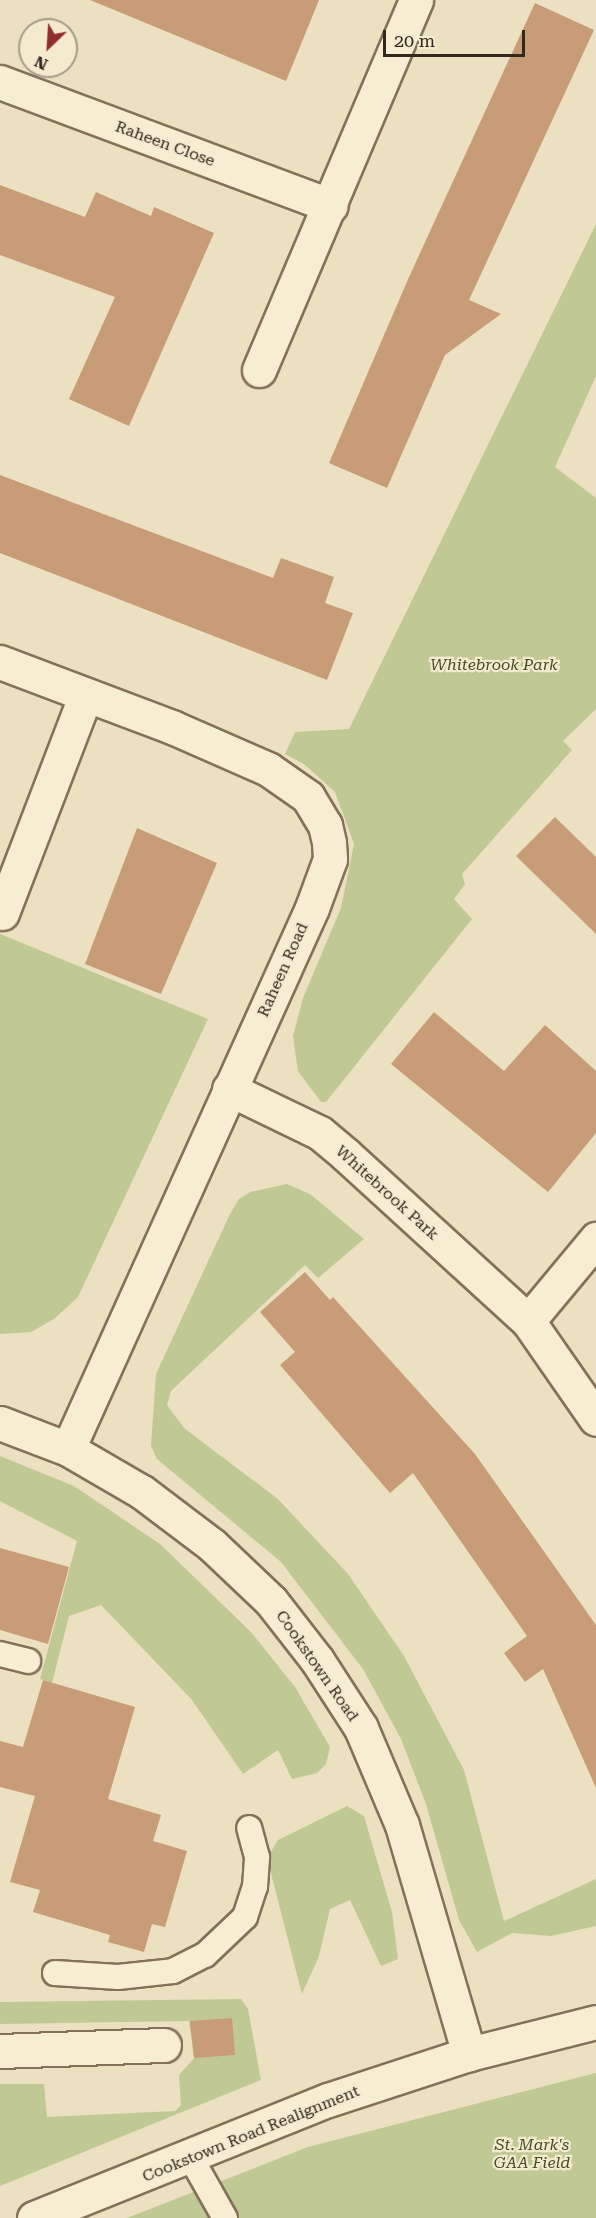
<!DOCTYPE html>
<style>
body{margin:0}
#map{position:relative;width:596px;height:2218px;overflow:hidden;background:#ebe0c0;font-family:"Roboto Serif",serif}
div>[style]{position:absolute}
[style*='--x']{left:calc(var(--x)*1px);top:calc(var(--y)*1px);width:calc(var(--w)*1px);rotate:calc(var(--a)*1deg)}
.green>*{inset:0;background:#c0c894}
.building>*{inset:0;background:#c89c77}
.roads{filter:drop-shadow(2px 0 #837159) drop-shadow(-2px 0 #837159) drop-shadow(0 2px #837159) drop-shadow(0 -2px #837159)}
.service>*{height:24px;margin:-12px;padding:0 12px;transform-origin:12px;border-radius:12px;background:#f7edd2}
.minor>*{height:33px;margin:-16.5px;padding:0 16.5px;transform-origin:16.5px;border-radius:16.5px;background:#f7edd2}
.tertiary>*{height:33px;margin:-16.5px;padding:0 16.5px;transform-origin:16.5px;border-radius:16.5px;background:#f7edd2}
span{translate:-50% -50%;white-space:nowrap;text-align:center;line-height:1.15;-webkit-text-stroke:4.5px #f3eacf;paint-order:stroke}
.street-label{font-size:16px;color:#33281c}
.park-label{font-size:16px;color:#424f24;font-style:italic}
.north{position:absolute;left:18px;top:18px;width:60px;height:60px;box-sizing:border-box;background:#f3eacf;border:2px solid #a69c87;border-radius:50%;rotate:205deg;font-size:16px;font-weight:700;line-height:24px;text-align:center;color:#33281c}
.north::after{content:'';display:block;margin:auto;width:21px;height:27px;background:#8f2f2c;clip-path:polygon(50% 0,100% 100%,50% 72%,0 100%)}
.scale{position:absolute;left:383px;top:30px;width:142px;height:27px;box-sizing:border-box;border:3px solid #33281c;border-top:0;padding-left:8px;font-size:18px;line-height:21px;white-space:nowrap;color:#33281c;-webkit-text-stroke:4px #f3eacf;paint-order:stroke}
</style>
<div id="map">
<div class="green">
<i style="clip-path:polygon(596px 224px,596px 376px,555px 467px,596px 498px,596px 709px,563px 741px,572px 750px,462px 874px,465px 884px,454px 899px,472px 919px,326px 1102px,321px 1102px,298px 1071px,293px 1036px,303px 998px,341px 908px,354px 844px,335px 792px,304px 764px,285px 754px,295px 732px,349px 729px)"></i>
<i style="clip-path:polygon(0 934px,208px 1019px,78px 1297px,54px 1319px,31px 1332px,0 1334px)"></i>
<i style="clip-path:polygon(287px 1184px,310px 1194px,364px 1239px,318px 1278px,305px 1265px,171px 1391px,167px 1405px,184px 1428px,278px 1499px,348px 1574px,404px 1656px,464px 1770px,504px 1921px,596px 1879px,596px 1926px,551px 1936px,512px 1933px,477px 1952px,459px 1920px,426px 1804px,401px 1739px,363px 1669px,281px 1562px,157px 1459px,151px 1446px,156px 1374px,230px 1214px,239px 1199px,250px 1192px)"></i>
<i style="clip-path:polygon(0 1456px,74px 1486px,160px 1544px,251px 1632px,295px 1687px,330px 1747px,326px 1764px,317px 1773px,292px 1779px,278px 1750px,243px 1774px,192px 1700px,101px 1605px,69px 1616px,52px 1683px,40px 1679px,77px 1541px,0 1501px)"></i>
<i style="clip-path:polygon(347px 1806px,364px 1816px,392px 1912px,398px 1959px,381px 1966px,350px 1900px,330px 1909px,319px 1956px,302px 1994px,267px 1858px,278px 1840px)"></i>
<i style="clip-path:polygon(241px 1999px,248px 2009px,261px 2080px,0 2186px,0 2084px,44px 2084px,47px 2117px,175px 2111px,181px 2105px,179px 2075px,194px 2058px,189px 2021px,0 2024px,0 2002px)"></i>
<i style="clip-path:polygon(596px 2073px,596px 2218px,127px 2218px,308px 2147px)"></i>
</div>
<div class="building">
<i style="clip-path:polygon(90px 0,319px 0,286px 81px)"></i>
<i style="clip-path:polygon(535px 3px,594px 30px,469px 300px,501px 314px,445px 355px,387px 488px,329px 463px,409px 277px)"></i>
<i style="clip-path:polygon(0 185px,85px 217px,96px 192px,151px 216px,154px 207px,214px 233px,129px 426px,69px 399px,115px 297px,0 255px)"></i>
<i style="clip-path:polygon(0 475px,273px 578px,281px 558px,334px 577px,325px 603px,353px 613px,327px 680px,0 553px)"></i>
<i style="clip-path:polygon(555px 817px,596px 857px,596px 934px,516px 856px)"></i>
<i style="clip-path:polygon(137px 828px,217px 863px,161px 994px,85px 964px)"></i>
<i style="clip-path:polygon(434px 1012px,504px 1071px,545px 1025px,596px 1071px,596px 1133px,548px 1192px,391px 1064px)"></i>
<i style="clip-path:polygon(305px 1272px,330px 1300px,333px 1297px,475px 1454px,596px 1625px,596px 1788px,543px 1669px,525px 1682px,504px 1653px,527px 1636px,413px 1473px,390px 1493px,280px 1365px,295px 1352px,260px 1312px)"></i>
<i style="clip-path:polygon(0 1548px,69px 1567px,48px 1644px,0 1630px)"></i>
<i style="clip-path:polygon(43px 1680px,135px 1707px,108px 1799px,161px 1815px,153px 1841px,187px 1851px,165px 1927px,152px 1924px,144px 1952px,108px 1942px,110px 1935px,33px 1912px,40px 1890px,10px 1882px,35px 1796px,0 1787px,0 1741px,23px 1747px)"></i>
<i style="clip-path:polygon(232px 2018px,235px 2055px,194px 2058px,190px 2021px)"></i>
</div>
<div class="roads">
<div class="service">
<i style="--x:0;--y:1654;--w:29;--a:14"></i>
<i style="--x:55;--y:1973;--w:63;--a:3.6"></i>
<i style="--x:118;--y:1977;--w:55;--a:-6.2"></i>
<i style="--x:173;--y:1971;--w:36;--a:-27"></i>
<i style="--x:205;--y:1955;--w:55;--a:-43.5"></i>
<i style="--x:245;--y:1917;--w:32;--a:-72"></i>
<i style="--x:255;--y:1887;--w:30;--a:-86"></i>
<i style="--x:257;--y:1857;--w:30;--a:-105"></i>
<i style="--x:191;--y:2158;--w:69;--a:60.5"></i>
</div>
<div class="minor">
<i style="--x:0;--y:82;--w:353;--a:20.5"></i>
<i style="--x:259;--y:370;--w:402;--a:-67"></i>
<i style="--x:0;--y:662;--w:184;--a:20.7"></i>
<i style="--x:172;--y:727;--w:105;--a:23.6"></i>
<i style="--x:268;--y:769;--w:49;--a:35"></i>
<i style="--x:308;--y:797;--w:33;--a:59"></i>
<i style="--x:325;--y:825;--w:18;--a:77"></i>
<i style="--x:329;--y:843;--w:16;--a:86"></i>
<i style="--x:330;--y:859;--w:52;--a:110.2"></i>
<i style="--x:312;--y:908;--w:593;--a:114.28"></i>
<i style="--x:2;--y:913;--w:231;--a:-69"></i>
<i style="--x:229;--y:1089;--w:101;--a:25.8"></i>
<i style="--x:320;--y:1133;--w:33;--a:40"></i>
<i style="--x:345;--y:1154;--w:248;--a:42.4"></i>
<i style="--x:528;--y:1321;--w:119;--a:55.2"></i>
<i style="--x:528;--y:1321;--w:107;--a:-50.3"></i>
<i style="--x:0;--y:2051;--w:164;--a:-2.1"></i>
</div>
<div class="tertiary">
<i style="--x:0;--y:1423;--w:73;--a:20.9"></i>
<i style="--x:68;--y:1449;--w:86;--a:30.2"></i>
<i style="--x:142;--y:1492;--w:88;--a:37.1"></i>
<i style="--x:212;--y:1545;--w:81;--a:43.5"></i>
<i style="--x:271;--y:1601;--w:75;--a:52.1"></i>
<i style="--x:317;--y:1660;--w:81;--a:57.1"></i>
<i style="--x:361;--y:1728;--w:105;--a:67.1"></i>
<i style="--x:402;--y:1825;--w:239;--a:73.7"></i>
<i style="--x:34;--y:2218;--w:317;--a:-21.9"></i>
<i style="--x:328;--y:2100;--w:148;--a:-18.1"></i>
<i style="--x:469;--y:2054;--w:131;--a:-14.1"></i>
</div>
</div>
<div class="street-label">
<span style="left:165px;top:144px;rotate:20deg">Raheen Close</span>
<span style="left:283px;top:970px;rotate:-66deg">Raheen Road</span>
<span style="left:387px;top:1193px;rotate:42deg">Whitebrook Park</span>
<span style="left:317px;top:1666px;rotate:55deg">Cookstown Road</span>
<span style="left:251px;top:2134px;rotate:-22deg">Cookstown Road Realignment</span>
</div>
<div class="park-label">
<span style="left:494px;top:665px">Whitebrook Park</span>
<span style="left:532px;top:2154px">St. Mark's<br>GAA Field</span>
</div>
<div class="north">N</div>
<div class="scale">20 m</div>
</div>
